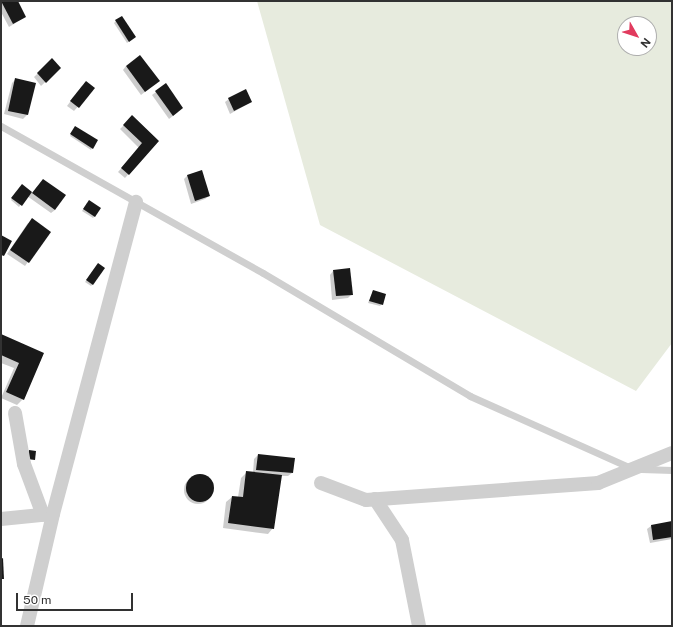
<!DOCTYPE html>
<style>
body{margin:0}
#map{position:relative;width:673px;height:627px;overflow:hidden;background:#fff;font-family:"Public Sans",sans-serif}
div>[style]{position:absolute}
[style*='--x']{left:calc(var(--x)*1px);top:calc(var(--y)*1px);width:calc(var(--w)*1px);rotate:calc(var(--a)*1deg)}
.green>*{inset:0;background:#e7ebde}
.shadow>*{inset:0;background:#0003}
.round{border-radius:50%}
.building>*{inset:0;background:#191919}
.lane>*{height:7px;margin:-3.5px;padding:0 3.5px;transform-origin:3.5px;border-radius:3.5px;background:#cfcfcf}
.street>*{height:14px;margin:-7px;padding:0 7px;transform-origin:7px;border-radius:7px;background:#cfcfcf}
span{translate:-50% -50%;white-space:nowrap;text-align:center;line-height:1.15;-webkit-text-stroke:4px #fff;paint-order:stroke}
.frame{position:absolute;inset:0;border:2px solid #323232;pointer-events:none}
.north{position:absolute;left:617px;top:16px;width:40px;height:40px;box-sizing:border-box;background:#fff;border:1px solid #adadad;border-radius:50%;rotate:129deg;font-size:11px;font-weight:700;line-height:16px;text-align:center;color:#323232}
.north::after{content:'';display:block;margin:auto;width:14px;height:18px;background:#e13b5e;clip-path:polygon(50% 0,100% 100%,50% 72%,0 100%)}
.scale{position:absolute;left:16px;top:593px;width:117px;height:18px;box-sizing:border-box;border:2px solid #323232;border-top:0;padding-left:5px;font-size:12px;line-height:14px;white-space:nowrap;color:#323232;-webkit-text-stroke:3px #fff;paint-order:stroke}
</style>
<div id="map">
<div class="green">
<i style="clip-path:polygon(evenodd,257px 1px,672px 1px,672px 343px,636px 391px,320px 225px,257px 1px,625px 24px,649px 24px,649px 48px,625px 48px,625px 24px)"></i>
</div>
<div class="shadow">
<i style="clip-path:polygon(1px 1px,17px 1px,25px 17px,9px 27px,1px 12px)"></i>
<i style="clip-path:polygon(116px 21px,135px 37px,127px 43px,114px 23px)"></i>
<i style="clip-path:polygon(52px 60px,60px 68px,41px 86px,34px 77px)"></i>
<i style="clip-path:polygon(126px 66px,155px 84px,141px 95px,123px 70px)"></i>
<i style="clip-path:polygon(16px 79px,34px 84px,27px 115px,23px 119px,4px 114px,12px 83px)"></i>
<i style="clip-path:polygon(82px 86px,94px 88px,74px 111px,67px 106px)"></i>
<i style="clip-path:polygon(156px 92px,178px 112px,169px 119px,152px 95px)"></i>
<i style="clip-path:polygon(229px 99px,251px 102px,230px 114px,225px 102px)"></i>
<i style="clip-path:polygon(132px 117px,158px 141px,125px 178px,118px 172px,139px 148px,120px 129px)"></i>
<i style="clip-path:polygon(74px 129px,92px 148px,91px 150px,70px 136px)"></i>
<i style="clip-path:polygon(188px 175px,209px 196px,205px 199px,191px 204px,184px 179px)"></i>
<i style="clip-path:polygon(43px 180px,55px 210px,51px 213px,27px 196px,19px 207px,11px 200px,22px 185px,32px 193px)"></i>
<i style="clip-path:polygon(87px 203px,95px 216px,93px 218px,82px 211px)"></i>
<i style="clip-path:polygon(28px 223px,50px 232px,25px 266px,7px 254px)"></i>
<i style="clip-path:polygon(96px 266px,93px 284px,91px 286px,85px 282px)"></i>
<i style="clip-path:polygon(333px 271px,352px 294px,348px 298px,332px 300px,330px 275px)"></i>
<i style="clip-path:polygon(373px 291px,382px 304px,380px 306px,368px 303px)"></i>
<i style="clip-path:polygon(1px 335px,43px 354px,23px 399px,17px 405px,1px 398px,14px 368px,1px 363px)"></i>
<i style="clip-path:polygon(258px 455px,292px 473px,288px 476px,281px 476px,273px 528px,268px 534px,223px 528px,226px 502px,232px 497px,238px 497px,241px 478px,247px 472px,253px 473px,254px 459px)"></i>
<i class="round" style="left:184px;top:476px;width:28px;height:28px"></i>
<i style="clip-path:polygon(672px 522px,672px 539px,650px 543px,647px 529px,651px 526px)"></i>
</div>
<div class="building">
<i style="clip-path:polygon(1px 1px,18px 1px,26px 17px,13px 24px)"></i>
<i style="clip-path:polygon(122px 16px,136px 37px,129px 42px,115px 20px)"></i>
<i style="clip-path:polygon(140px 55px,160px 81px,145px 92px,126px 66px)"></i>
<i style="clip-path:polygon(52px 58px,61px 68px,46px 83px,37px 73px)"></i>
<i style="clip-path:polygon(15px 78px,36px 83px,28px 115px,8px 111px)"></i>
<i style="clip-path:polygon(86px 81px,95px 88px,79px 108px,70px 101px)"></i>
<i style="clip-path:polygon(166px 83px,183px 108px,173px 116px,155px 91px)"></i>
<i style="clip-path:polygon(246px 89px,252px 102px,234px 111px,228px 98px)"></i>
<i style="clip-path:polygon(132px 115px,159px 141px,129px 175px,121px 168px,142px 143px,123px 125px)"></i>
<i style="clip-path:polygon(75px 126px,98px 140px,93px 149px,70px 134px)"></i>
<i style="clip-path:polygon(202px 170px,210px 196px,195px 201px,187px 175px)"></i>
<i style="clip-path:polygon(43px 179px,66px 195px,55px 210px,32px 193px)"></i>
<i style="clip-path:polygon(22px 184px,32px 192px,22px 206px,11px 198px)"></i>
<i style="clip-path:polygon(89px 200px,101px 208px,95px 217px,83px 209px)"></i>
<i style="clip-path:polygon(32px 218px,51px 232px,29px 263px,10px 250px)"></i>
<i style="clip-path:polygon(1px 235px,12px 241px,4px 256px,1px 255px)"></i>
<i style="clip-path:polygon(98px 263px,105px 268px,93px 285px,86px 280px)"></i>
<i style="clip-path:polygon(350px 268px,353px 295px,336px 296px,333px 270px)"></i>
<i style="clip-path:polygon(373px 290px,386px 294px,383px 305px,369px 301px)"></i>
<i style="clip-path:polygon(1px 334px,44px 353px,24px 400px,6px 392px,19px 363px,1px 355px)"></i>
<i style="clip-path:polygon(29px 450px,36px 451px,35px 460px,27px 459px)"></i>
<i style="clip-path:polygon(258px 454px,295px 458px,293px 473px,256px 470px)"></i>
<i style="clip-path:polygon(246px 471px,282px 475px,274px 529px,228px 523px,232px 496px,243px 497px)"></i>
<i class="round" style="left:186px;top:474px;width:28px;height:28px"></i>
<i style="clip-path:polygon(672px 521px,672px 537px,653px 540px,651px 525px)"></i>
<i style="clip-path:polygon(3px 558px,4px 579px,1px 579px,1px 559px)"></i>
</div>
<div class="lane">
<i style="--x:1;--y:126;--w:300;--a:29.3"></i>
<i style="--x:263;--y:273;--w:241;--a:30.7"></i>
<i style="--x:470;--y:396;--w:176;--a:24.1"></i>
<i style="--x:641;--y:469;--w:31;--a:2"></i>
</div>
<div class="street">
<i style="--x:15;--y:413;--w:52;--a:80"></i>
<i style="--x:24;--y:464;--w:54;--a:69.6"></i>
<i style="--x:321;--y:483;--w:48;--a:20.7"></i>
<i style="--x:366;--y:500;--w:233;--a:-4.2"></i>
<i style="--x:598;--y:483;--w:80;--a:-22.1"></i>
<i style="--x:375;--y:499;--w:49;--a:56.6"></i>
<i style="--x:402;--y:540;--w:88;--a:78.8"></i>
<i style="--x:1;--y:519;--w:50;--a:-5.7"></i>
<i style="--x:27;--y:626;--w:115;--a:-76.9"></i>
<i style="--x:53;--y:514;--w:323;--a:-75.1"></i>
</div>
<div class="frame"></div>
<div class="north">N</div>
<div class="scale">50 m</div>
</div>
